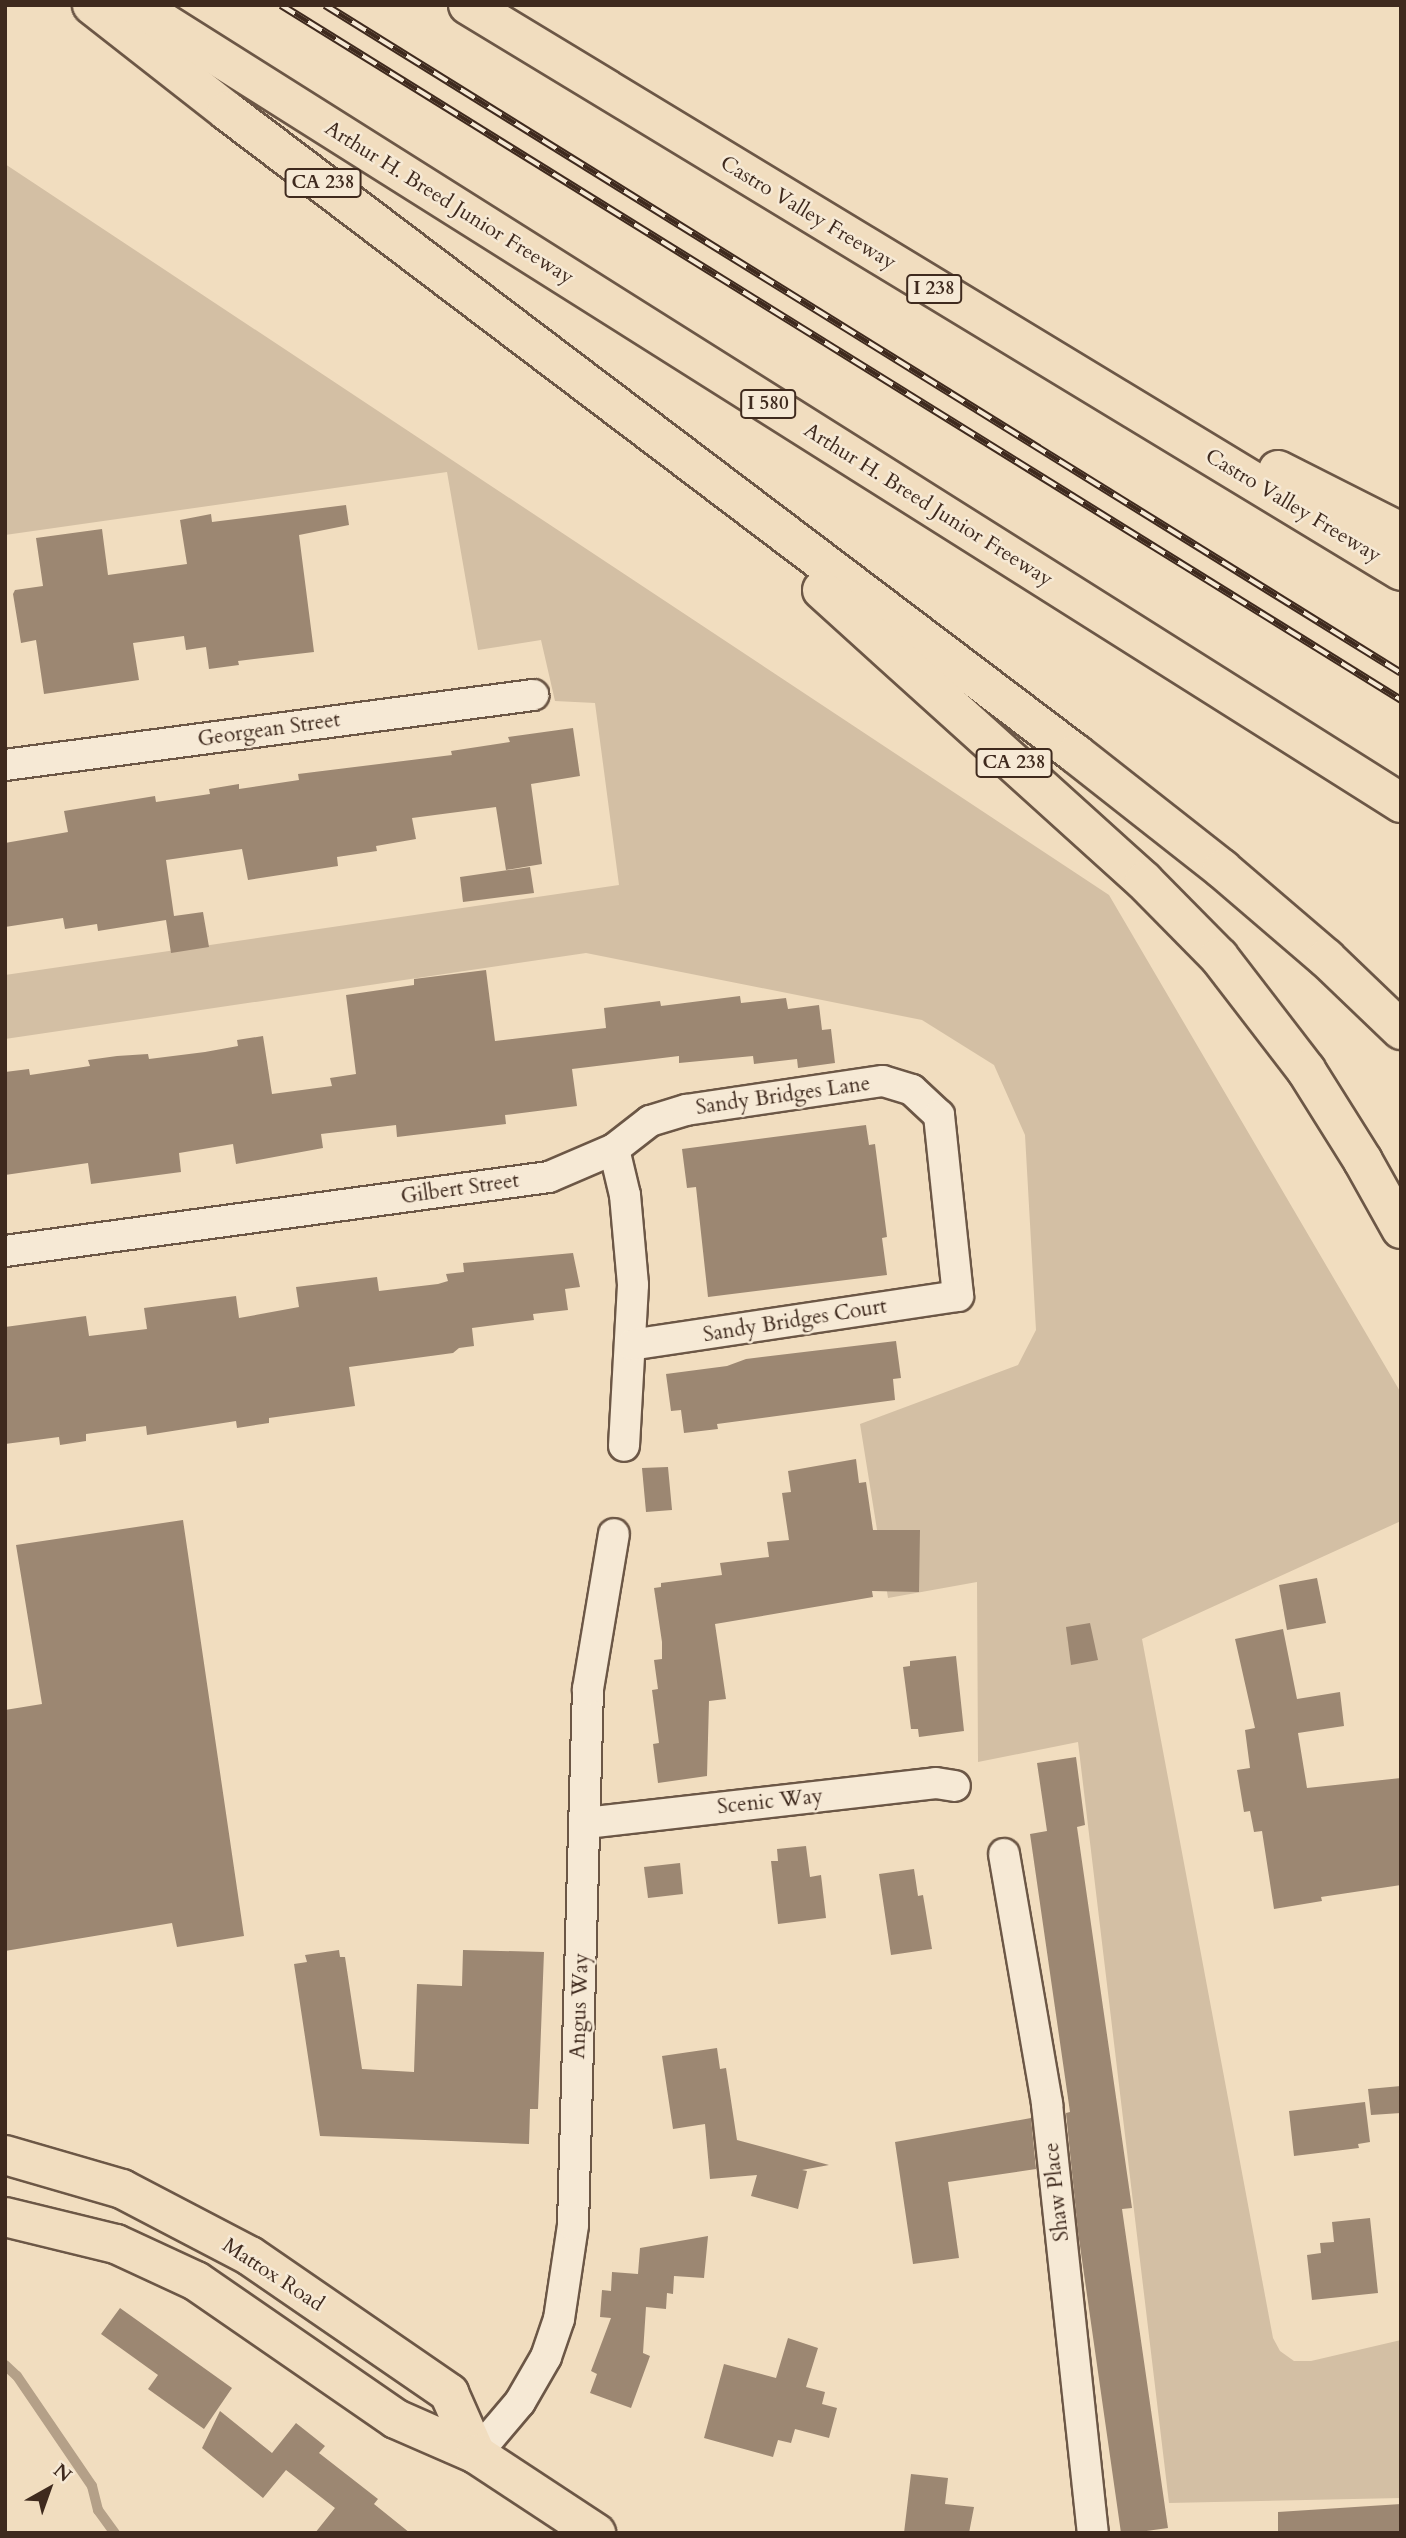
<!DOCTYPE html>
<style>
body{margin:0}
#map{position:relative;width:1406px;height:2538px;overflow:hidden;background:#f1ddbf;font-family:Cardo,serif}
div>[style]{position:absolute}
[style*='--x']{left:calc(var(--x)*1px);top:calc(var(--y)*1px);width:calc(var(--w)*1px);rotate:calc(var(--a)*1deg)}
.green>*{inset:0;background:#d3bfa4}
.stream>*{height:10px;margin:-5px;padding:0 5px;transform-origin:5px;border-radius:5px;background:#b4a088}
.building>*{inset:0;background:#9c8772}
.roads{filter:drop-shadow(2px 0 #6c5746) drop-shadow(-2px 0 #6c5746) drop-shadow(0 2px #6c5746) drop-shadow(0 -2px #6c5746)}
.street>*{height:30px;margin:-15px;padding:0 15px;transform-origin:15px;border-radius:15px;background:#f6e9d5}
.primary>*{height:38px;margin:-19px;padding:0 19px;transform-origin:19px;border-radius:19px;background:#f1ddbf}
.highway>*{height:38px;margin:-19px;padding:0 19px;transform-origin:19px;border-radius:19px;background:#f1ddbf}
.rail>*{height:8px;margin-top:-4px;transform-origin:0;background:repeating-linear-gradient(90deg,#f6e9d5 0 16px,#3f2a1e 0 32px);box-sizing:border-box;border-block:2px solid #3f2a1e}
span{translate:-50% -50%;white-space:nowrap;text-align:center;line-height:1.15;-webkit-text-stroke:5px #f6e9d5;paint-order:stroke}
.shield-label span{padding:2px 5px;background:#f6e9d5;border:2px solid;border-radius:5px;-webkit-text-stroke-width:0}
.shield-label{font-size:19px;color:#3f2a1e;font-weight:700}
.street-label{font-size:21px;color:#3f2a1e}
.frame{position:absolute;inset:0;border:7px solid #3f2a1e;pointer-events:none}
.north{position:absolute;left:14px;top:2454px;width:70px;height:70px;-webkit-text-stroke:5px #f6e9d5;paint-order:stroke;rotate:40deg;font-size:19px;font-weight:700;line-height:28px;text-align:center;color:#3f2a1e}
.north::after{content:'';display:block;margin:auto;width:24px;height:32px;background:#3f2a1e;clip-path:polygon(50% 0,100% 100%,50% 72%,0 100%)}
</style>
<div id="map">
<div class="green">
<i style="clip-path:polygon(5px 164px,1109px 895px,1401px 1393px,1401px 1521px,1142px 1639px,1273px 2338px,1280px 2351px,1294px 2361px,1311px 2361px,1401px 2340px,1401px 2498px,1169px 2503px,1078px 1742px,978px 1762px,977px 1582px,888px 1598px,860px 1424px,1018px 1365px,1036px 1330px,1025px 1135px,994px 1065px,922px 1020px,586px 953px,5px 1039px,5px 975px,619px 885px,595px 703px,555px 701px,541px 640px,478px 650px,447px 472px,5px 535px)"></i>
</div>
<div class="stream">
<i style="--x:5;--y:2365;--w:16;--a:43"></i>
<i style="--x:17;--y:2376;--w:133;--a:55.7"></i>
<i style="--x:92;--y:2486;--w:25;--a:76"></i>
<i style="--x:98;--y:2510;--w:29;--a:54"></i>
</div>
<div class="building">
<i style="clip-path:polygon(346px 505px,349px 525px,299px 535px,314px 652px,238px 661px,239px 665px,209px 669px,206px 647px,186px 650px,184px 636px,133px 643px,139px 680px,44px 694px,36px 640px,21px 643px,13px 594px,15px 590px,43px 586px,36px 538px,102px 529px,108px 575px,187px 564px,180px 520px,211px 514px,212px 522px)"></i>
<i style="clip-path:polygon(573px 728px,580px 776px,531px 784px,542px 864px,506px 870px,496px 807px,412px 818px,416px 839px,376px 846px,377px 851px,337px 857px,338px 866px,248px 880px,242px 849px,166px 860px,174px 916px,203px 912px,209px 947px,171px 953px,166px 920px,98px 931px,97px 924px,65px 929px,63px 918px,5px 927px,5px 843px,68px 832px,64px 811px,155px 796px,156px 802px,210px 794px,209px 789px,239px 784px,239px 789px,299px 780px,298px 774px,452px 755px,451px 751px,510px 742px,508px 737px)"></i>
<i style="clip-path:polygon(530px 867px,534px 893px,463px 902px,460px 877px)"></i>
<i style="clip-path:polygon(486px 970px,495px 1041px,606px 1028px,604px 1008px,660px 1001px,661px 1006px,740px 996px,741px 1003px,786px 998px,788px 1009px,819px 1005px,822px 1030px,831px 1029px,835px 1063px,798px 1068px,797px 1059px,754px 1064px,753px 1056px,679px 1063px,679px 1056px,572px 1069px,577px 1106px,505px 1115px,506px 1124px,397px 1137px,396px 1125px,321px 1134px,323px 1148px,236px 1164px,233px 1144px,179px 1153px,181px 1172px,91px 1184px,88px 1163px,5px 1175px,5px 1072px,29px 1069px,30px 1075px,90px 1066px,88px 1060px,117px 1056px,148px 1054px,149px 1059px,205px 1052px,238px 1046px,237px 1040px,263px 1036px,272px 1094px,332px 1086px,330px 1078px,356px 1074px,346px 995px,414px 985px,414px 979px)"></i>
<i style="clip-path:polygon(866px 1125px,869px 1145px,875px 1144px,887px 1237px,882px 1238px,887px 1275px,708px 1297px,696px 1187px,687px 1188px,682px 1149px)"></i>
<i style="clip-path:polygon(573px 1253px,580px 1287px,565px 1289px,568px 1310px,533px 1314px,534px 1320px,472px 1328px,474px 1346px,459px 1348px,453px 1353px,349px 1367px,355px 1406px,269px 1418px,269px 1423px,237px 1428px,236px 1421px,147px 1435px,146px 1426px,86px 1434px,86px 1441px,60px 1445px,59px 1437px,5px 1444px,5px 1327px,86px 1316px,89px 1336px,147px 1329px,144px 1308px,236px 1296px,239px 1318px,299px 1307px,296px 1287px,377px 1277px,379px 1291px,438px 1284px,448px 1281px,446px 1274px,464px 1272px,463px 1263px)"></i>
<i style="clip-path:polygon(896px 1341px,901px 1378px,893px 1379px,895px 1400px,717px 1424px,718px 1429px,684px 1433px,681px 1410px,671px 1411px,666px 1374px,727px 1366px,746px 1359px)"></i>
<i style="clip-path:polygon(856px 1459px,859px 1483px,866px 1482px,873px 1530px,920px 1530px,919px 1592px,872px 1591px,873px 1597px,715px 1624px,726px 1699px,709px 1701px,707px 1776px,658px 1783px,653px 1744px,659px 1743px,652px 1690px,658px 1689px,654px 1660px,662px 1659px,662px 1642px,654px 1588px,661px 1587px,661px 1583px,722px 1575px,720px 1563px,769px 1557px,767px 1542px,789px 1540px,782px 1493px,791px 1492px,788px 1471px)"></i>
<i style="clip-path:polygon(668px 1467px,672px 1510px,646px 1512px,642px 1468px)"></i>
<i style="clip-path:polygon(183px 1520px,244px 1936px,177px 1947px,172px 1923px,5px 1951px,5px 1710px,42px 1704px,16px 1545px)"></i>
<i style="clip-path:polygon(1317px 1578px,1326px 1623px,1287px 1630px,1279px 1585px)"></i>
<i style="clip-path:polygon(1090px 1623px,1098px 1660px,1071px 1665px,1066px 1627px)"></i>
<i style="clip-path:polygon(1283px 1629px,1297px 1699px,1340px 1692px,1344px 1726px,1298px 1733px,1307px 1788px,1401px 1778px,1401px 1885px,1321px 1897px,1322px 1901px,1274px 1909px,1262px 1831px,1254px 1832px,1250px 1811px,1244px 1812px,1237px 1770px,1250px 1768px,1245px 1730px,1255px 1728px,1235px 1639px)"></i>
<i style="clip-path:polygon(956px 1656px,964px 1731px,919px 1737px,918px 1729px,911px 1729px,903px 1667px,910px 1666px,910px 1661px)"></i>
<i style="clip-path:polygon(1076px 1757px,1085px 1825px,1077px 1827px,1132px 2208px,1122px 2209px,1168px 2528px,1132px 2533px,1121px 2533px,1078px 2232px,1066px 2113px,1070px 2112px,1030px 1834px,1047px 1831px,1037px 1763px)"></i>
<i style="clip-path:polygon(806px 1846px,810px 1877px,821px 1875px,826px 1918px,778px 1924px,771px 1861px,778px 1861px,777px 1849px)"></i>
<i style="clip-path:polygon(680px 1863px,683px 1894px,648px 1898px,644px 1867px)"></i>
<i style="clip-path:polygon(914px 1869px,918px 1896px,923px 1895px,932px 1949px,891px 1955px,879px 1874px)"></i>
<i style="clip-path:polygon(339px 1950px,340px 1957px,345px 1957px,362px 2069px,414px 2072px,417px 1984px,462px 1986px,463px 1950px,544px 1952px,538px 2109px,530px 2109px,529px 2144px,320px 2136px,294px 1964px,307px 1962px,305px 1955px)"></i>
<i style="clip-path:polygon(717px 2048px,720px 2069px,726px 2068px,737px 2140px,829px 2165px,802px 2170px,807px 2171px,798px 2209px,751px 2196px,757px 2175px,710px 2179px,705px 2124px,673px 2129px,662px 2056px)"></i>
<i style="clip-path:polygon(1401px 2086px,1401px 2113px,1371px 2115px,1368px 2089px)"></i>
<i style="clip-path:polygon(1365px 2102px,1370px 2142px,1358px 2144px,1359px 2148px,1294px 2156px,1289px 2111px)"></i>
<i style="clip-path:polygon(1031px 2118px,1036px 2169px,948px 2182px,959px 2258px,913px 2264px,895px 2142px)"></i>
<i style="clip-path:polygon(1370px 2218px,1378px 2293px,1312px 2300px,1307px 2255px,1321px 2253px,1320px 2243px,1334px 2242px,1332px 2222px)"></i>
<i style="clip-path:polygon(708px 2236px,704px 2278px,674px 2276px,673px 2294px,667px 2293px,666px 2309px,646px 2307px,643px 2353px,650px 2356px,631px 2408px,590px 2393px,597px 2374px,591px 2371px,611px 2318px,600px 2317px,602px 2290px,611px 2291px,612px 2272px,638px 2274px,640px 2248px)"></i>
<i style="clip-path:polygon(120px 2308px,232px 2388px,204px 2429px,148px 2389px,158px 2375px,101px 2334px)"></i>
<i style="clip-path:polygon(788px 2338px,818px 2348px,806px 2387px,825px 2392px,822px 2404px,837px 2408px,829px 2438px,795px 2429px,791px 2443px,778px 2440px,773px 2457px,704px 2438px,724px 2364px,776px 2378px)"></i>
<i style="clip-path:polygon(220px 2411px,272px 2453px,296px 2423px,325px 2446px,319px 2453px,378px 2499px,374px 2504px,410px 2533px,315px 2533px,335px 2508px,286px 2470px,263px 2498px,202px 2448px)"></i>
<i style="clip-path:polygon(911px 2474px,948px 2478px,945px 2504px,974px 2507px,969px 2533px,904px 2533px)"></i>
<i style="clip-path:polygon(1401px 2504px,1401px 2533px,1278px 2533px,1278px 2512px)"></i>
</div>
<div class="roads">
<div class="street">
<i style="--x:5;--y:765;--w:533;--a:-7.55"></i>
<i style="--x:614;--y:1149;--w:47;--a:76.6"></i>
<i style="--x:625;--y:1195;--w:90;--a:84.9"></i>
<i style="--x:633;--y:1285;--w:161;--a:93.2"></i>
<i style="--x:5;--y:1251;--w:549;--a:-7.75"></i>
<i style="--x:549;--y:1177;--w:71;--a:-23.3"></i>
<i style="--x:614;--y:1149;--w:46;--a:-37.9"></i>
<i style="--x:650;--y:1121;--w:38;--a:-17"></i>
<i style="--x:686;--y:1110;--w:199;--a:-8.4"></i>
<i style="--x:883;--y:1081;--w:30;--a:17"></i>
<i style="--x:912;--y:1090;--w:37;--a:43"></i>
<i style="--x:939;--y:1115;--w:182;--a:84"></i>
<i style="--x:958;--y:1296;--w:330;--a:171.5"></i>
<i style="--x:586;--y:1823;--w:352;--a:-6.5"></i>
<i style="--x:936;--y:1783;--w:19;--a:9"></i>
<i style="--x:1004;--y:1854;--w:254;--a:80.2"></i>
<i style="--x:1047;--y:2104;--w:431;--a:83.9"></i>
<i style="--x:476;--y:2454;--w:68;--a:-49.8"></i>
<i style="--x:520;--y:2402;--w:52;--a:-60"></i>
<i style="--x:546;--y:2357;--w:40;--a:-71.1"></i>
<i style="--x:559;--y:2319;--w:95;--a:-81.5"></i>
<i style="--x:573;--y:2225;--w:536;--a:-88.4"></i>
<i style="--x:588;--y:1689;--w:157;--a:-80.5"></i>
</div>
<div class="primary">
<i style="--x:5;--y:2155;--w:122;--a:16.2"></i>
<i style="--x:122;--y:2189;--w:144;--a:27.6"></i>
<i style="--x:250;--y:2256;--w:242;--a:34.5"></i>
<i style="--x:449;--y:2393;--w:67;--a:66.1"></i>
<i style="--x:5;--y:2217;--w:114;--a:13.7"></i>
<i style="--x:116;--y:2244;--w:88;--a:24.8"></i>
<i style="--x:196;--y:2281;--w:243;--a:34.6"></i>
<i style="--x:396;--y:2419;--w:87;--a:23.6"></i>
<i style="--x:476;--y:2454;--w:144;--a:33.4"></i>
</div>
<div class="highway">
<i style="--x:92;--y:5;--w:172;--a:38.1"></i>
<i style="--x:227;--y:111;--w:1065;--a:37.14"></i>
<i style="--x:1076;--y:754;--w:186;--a:38.2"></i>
<i style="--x:1222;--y:869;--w:137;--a:40.6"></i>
<i style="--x:1326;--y:958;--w:104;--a:43.8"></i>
<i style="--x:136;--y:5;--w:1496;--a:32.24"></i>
<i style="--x:468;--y:5;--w:1091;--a:31.24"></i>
<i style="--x:1278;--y:470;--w:138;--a:26.8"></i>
<i style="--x:822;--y:590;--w:434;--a:42.1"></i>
<i style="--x:1144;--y:881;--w:107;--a:45.4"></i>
<i style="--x:1219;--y:957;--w:143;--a:52.4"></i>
<i style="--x:1306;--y:1070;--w:107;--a:57.9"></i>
<i style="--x:1363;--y:1161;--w:78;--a:60.8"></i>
</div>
</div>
<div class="rail">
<i style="--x:281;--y:5;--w:1318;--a:31.82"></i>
<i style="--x:325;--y:5;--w:1266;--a:31.83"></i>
</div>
<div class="shield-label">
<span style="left:323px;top:183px">CA 238</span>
<span style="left:934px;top:289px">I 238</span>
<span style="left:768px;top:404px">I 580</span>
<span style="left:1014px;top:763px">CA 238</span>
</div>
<div class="street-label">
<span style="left:449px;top:203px;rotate:32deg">Arthur H. Breed Junior Freeway</span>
<span style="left:808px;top:213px;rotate:31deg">Castro Valley Freeway</span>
<span style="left:928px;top:505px;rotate:32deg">Arthur H. Breed Junior Freeway</span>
<span style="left:1293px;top:506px;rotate:31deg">Castro Valley Freeway</span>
<span style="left:269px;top:730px;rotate:-8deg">Georgean Street</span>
<span style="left:783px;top:1096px;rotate:-8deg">Sandy Bridges Lane</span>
<span style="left:460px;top:1189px;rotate:-8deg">Gilbert Street</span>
<span style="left:795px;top:1321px;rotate:-9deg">Sandy Bridges Court</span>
<span style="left:770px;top:1802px;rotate:-6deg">Scenic Way</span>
<span style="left:580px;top:2006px;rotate:-88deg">Angus Way</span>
<span style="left:1057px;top:2192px;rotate:-96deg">Shaw Place</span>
<span style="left:273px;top:2275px;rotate:33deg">Mattox Road</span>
</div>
<div class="frame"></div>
<div class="north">N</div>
</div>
